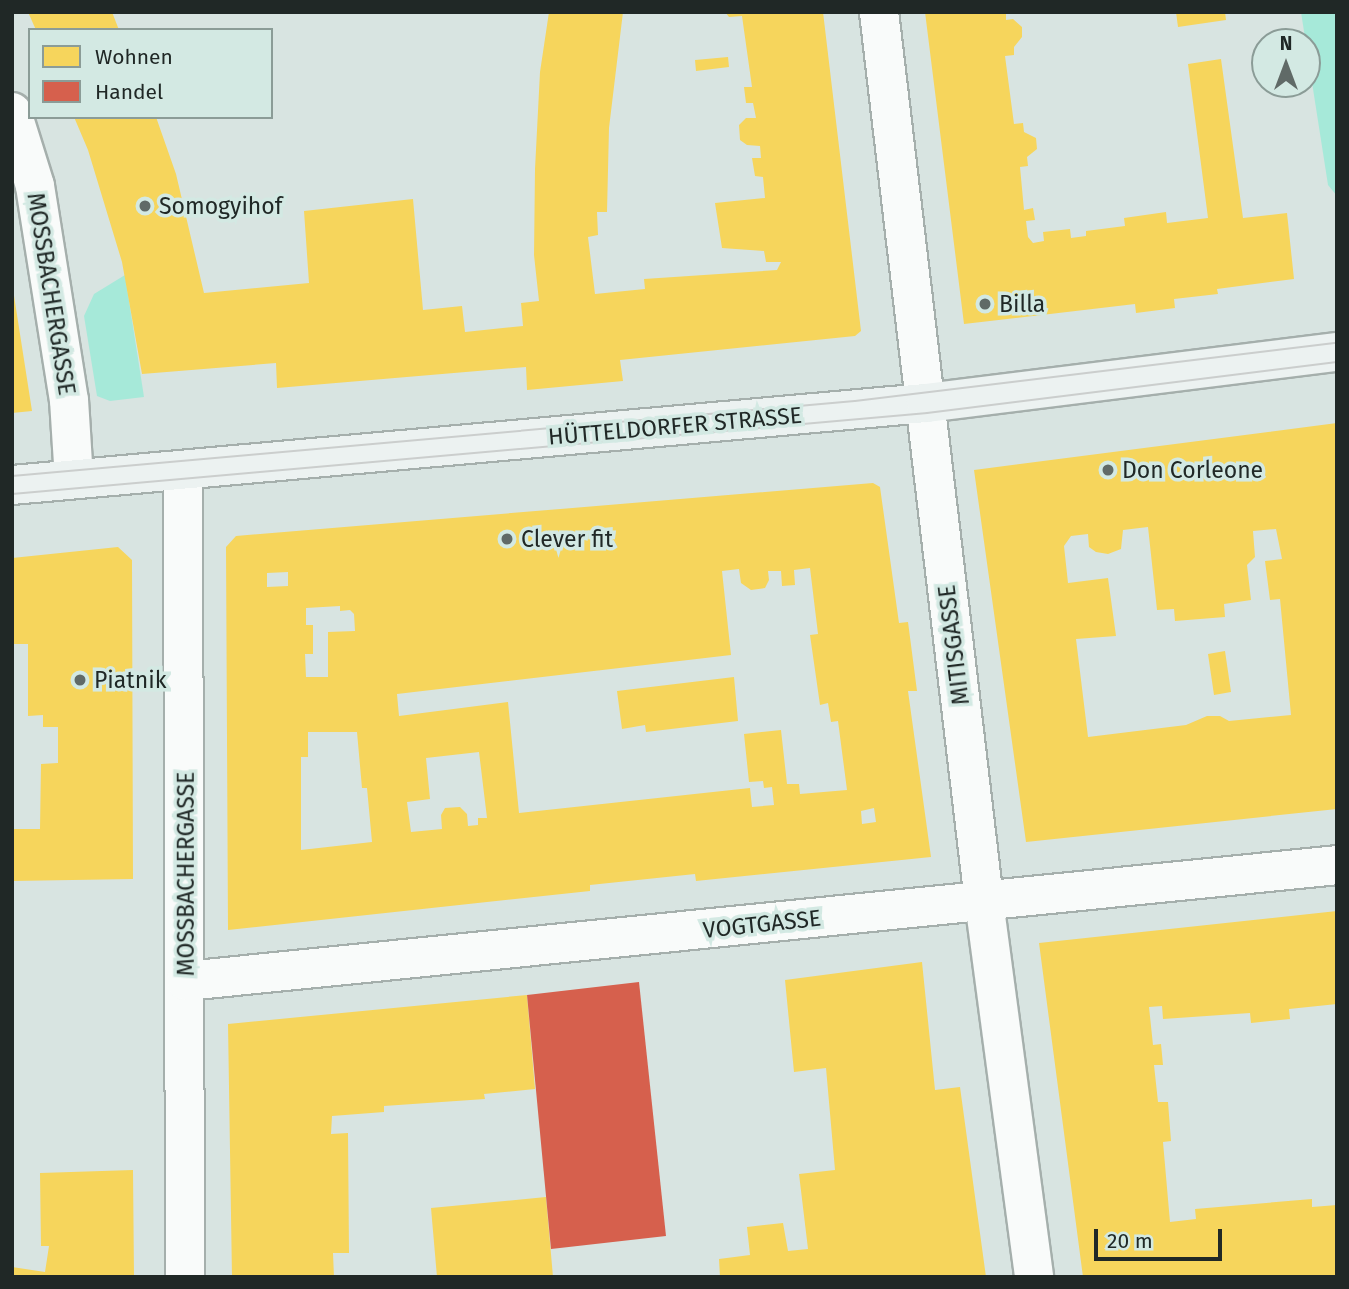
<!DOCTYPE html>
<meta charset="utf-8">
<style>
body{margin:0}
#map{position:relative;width:1349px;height:1289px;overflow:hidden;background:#d8e4e1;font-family:"Fira Sans",sans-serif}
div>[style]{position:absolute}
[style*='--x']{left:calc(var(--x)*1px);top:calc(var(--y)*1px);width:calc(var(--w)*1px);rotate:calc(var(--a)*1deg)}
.green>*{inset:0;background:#a6e9d9}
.homes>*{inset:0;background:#f6d55c}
.shops>*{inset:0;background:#d6604d}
.roads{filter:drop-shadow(2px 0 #a5afac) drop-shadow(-2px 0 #a5afac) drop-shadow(0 2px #a5afac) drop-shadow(0 -2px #a5afac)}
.street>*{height:38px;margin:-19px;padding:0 19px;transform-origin:19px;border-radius:19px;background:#f9fbfa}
.secondary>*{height:38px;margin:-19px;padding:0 19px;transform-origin:19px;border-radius:19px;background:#ecf2f1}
.tram>*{height:2px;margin:-1px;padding:0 1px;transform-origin:1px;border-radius:1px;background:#cbcecd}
.dots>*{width:19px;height:19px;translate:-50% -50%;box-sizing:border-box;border:4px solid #d3e9e3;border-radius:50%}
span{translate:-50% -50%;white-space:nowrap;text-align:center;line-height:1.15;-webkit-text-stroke:7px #d3e9e3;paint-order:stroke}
.poi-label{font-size:23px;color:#202826}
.left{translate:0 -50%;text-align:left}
.street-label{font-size:23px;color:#202826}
.frame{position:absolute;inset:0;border:14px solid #202826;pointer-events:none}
.legend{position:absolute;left:28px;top:28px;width:245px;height:91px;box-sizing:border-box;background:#d3e9e3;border:2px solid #8b9c97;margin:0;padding:9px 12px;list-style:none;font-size:21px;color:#202826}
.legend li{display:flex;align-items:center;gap:14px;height:35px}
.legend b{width:35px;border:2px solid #8b9c97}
.north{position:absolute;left:1251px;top:28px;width:70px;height:70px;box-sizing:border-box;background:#d3e9e3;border:2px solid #8b9c97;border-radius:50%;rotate:0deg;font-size:19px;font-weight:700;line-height:28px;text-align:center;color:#202826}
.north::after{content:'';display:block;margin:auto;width:24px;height:32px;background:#606a67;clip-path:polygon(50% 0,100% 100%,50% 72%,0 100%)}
.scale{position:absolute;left:1094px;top:1229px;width:128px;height:32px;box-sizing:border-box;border:4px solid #202826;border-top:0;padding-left:9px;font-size:21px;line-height:24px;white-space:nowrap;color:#202826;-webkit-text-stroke:5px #d3e9e3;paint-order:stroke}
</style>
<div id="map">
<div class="green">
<i style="clip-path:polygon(1301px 12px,1337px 12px,1337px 196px,1328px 185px)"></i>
<i style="clip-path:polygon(125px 275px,144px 397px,110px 401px,97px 396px,84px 316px,94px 294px)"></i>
</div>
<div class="homes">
<i style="clip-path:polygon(28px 12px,112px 12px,119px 30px,36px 30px)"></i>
<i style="clip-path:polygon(549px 12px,623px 12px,609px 128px,607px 212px,597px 212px,598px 235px,588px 237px,595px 294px,645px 289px,644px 279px,777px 270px,781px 262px,766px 262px,764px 251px,722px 248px,715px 203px,765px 198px,763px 177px,755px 176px,752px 158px,761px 158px,760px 146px,747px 145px,740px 140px,739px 125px,746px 118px,756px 118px,753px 103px,746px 103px,744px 87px,752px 87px,742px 16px,729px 17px,725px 12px,823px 12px,861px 331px,855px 336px,620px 360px,623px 381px,527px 390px,526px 367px,277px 388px,276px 363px,142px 374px,122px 262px,88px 150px,74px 117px,156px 117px,176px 174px,204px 293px,309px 283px,304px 211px,413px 199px,423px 310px,462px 306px,465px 332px,523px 326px,521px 303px,539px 301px,534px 255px,535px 169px,540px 72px)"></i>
<i style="clip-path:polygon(925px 12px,1006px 12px,1006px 20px,1013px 19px,1022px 27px,1022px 37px,1014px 47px,1014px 55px,1005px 56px,1014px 124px,1023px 123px,1024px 132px,1036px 138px,1037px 149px,1027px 157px,1028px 166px,1020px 167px,1024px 210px,1033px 208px,1035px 220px,1026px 221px,1028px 237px,1033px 243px,1044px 241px,1043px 232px,1070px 229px,1071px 238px,1086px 236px,1086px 231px,1125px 226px,1124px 218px,1166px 212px,1167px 223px,1208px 218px,1188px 64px,1221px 59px,1243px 218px,1287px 213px,1294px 279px,1217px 289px,1218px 294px,1174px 299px,1175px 308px,1136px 313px,1135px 304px,964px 324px)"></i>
<i style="clip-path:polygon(1176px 12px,1225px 12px,1226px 20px,1178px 27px)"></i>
<i style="clip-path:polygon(728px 57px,729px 67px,696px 71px,695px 60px)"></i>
<i style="clip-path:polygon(12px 283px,32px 411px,12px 413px)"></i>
<i style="clip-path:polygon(evenodd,1337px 423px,1337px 809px,1026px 842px,974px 470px,1337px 423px,1148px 527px,1157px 610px,1174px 609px,1175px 621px,1225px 617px,1224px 604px,1251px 600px,1247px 565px,1255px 557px,1253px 531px,1276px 529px,1282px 559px,1265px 561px,1270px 600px,1280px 599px,1291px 715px,1229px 721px,1220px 716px,1207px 716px,1186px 725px,1088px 737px,1076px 639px,1116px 636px,1108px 578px,1068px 583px,1064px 546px,1071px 536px,1088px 534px,1089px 547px,1096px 552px,1108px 554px,1121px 549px,1123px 530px,1148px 527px)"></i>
<i style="clip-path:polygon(evenodd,873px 483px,880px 487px,899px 623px,908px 622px,917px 691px,908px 691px,931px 857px,696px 881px,695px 874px,590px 885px,590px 891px,228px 930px,226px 547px,236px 536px,873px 483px,810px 568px,818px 634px,810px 635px,820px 705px,828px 703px,831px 722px,838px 721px,847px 790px,800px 794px,799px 784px,787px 784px,781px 730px,744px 734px,749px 782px,763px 781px,764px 788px,772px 787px,774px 805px,752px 807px,750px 788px,519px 813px,508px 702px,399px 716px,397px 694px,731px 655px,722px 571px,739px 569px,741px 583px,751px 590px,765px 588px,769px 580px,768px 571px,781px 571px,782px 586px,795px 585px,794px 570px,810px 568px,873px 483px,288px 572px,288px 586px,267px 587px,267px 573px,288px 572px,873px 483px,340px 606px,340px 611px,350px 610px,354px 614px,355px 631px,328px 632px,328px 677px,306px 677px,305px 654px,313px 654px,313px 625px,306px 625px,306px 608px,340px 606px,873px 483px,308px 732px,357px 732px,362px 788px,367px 788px,372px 842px,301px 850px,301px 757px,308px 757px,308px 732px,873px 483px,479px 752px,487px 818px,478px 818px,478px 825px,468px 826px,467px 814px,460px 807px,445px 808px,441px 815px,442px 829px,411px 832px,407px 802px,430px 799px,426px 758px,479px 752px,873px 483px,874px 808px,876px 822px,862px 824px,861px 811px,874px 808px)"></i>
<i style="clip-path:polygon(118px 547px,132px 560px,133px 879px,12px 881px,12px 829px,40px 829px,41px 764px,58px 763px,58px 727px,43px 727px,43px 715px,28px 716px,28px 644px,12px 644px,12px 558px)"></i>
<i style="clip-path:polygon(1225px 651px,1231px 692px,1214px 695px,1208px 654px)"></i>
<i style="clip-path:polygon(734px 677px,738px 721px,646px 732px,645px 725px,622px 729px,617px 691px)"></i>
<i style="clip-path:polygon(1337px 911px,1337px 1004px,1289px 1009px,1290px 1019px,1251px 1023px,1250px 1013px,1163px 1019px,1162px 1006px,1149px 1007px,1153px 1045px,1161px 1044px,1163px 1065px,1154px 1065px,1158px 1102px,1168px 1102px,1171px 1141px,1163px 1142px,1170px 1222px,1196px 1219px,1195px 1209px,1312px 1199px,1312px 1207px,1337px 1205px,1337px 1277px,1083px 1277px,1039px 943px)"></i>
<i style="clip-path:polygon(922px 962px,935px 1090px,960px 1087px,986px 1277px,720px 1277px,719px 1259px,750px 1255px,747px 1227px,783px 1223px,788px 1251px,808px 1249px,799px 1174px,835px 1170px,826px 1068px,794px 1072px,785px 980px)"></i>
<i style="clip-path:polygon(527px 995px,535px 1089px,484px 1094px,485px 1099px,384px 1106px,384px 1112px,332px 1116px,331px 1134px,348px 1133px,349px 1253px,333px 1253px,334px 1277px,232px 1277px,228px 1024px)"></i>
<i style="clip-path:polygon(133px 1170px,134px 1277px,12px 1277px,12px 1267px,45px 1272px,49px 1246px,41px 1246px,40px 1173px)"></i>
<i style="clip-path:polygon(546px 1197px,553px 1277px,437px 1277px,431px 1208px)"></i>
</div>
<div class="shops">
<i style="clip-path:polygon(639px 982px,666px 1236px,551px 1249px,527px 995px)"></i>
</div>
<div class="roads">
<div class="street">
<i style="--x:879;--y:12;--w:895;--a:83.26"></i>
<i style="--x:984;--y:901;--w:379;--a:82.4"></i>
<i style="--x:12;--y:112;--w:77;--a:72.7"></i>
<i style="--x:35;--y:186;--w:217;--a:81"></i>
<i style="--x:69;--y:400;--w:79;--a:86.4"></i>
<i style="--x:183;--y:470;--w:807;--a:89.86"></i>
<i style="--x:186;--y:981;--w:1157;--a:-5.75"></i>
</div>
<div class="secondary">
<i style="--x:12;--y:485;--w:918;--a:-5.13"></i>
<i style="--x:926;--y:403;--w:414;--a:-7.1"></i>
</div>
</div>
<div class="tram">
<i style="--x:12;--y:476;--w:846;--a:-5.08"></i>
<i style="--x:855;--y:401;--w:485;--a:-6.9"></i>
<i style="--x:12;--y:494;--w:919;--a:-5.06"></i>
<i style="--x:927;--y:413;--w:413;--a:-7.1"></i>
</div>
<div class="dots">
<i style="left:145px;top:206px;background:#606a67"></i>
<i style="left:985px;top:304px;background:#606a67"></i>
<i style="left:1108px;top:470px;background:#606a67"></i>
<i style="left:507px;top:539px;background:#606a67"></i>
<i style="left:80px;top:680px;background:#606a67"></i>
</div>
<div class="poi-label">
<span class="left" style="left:159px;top:206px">Somogyihof</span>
<span class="left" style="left:999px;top:304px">Billa</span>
<span class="left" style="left:1122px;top:470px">Don Corleone</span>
<span class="left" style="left:521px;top:539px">Clever fit</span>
<span class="left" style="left:94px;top:680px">Piatnik</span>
</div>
<div class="street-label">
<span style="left:51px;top:294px;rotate:81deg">MOSSBACHERGASSE</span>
<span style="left:675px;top:426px;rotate:-5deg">HÜTTELDORFER STRASSE</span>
<span style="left:954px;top:645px;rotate:-97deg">MITISGASSE</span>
<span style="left:186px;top:874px;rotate:-90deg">MOSSBACHERGASSE</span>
<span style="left:762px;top:924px;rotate:-6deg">VOGTGASSE</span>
</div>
<div class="frame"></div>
<ul class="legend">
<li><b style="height:19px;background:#f6d55c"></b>Wohnen</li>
<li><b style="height:19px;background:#d6604d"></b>Handel</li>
</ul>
<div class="north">N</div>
<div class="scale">20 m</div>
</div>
